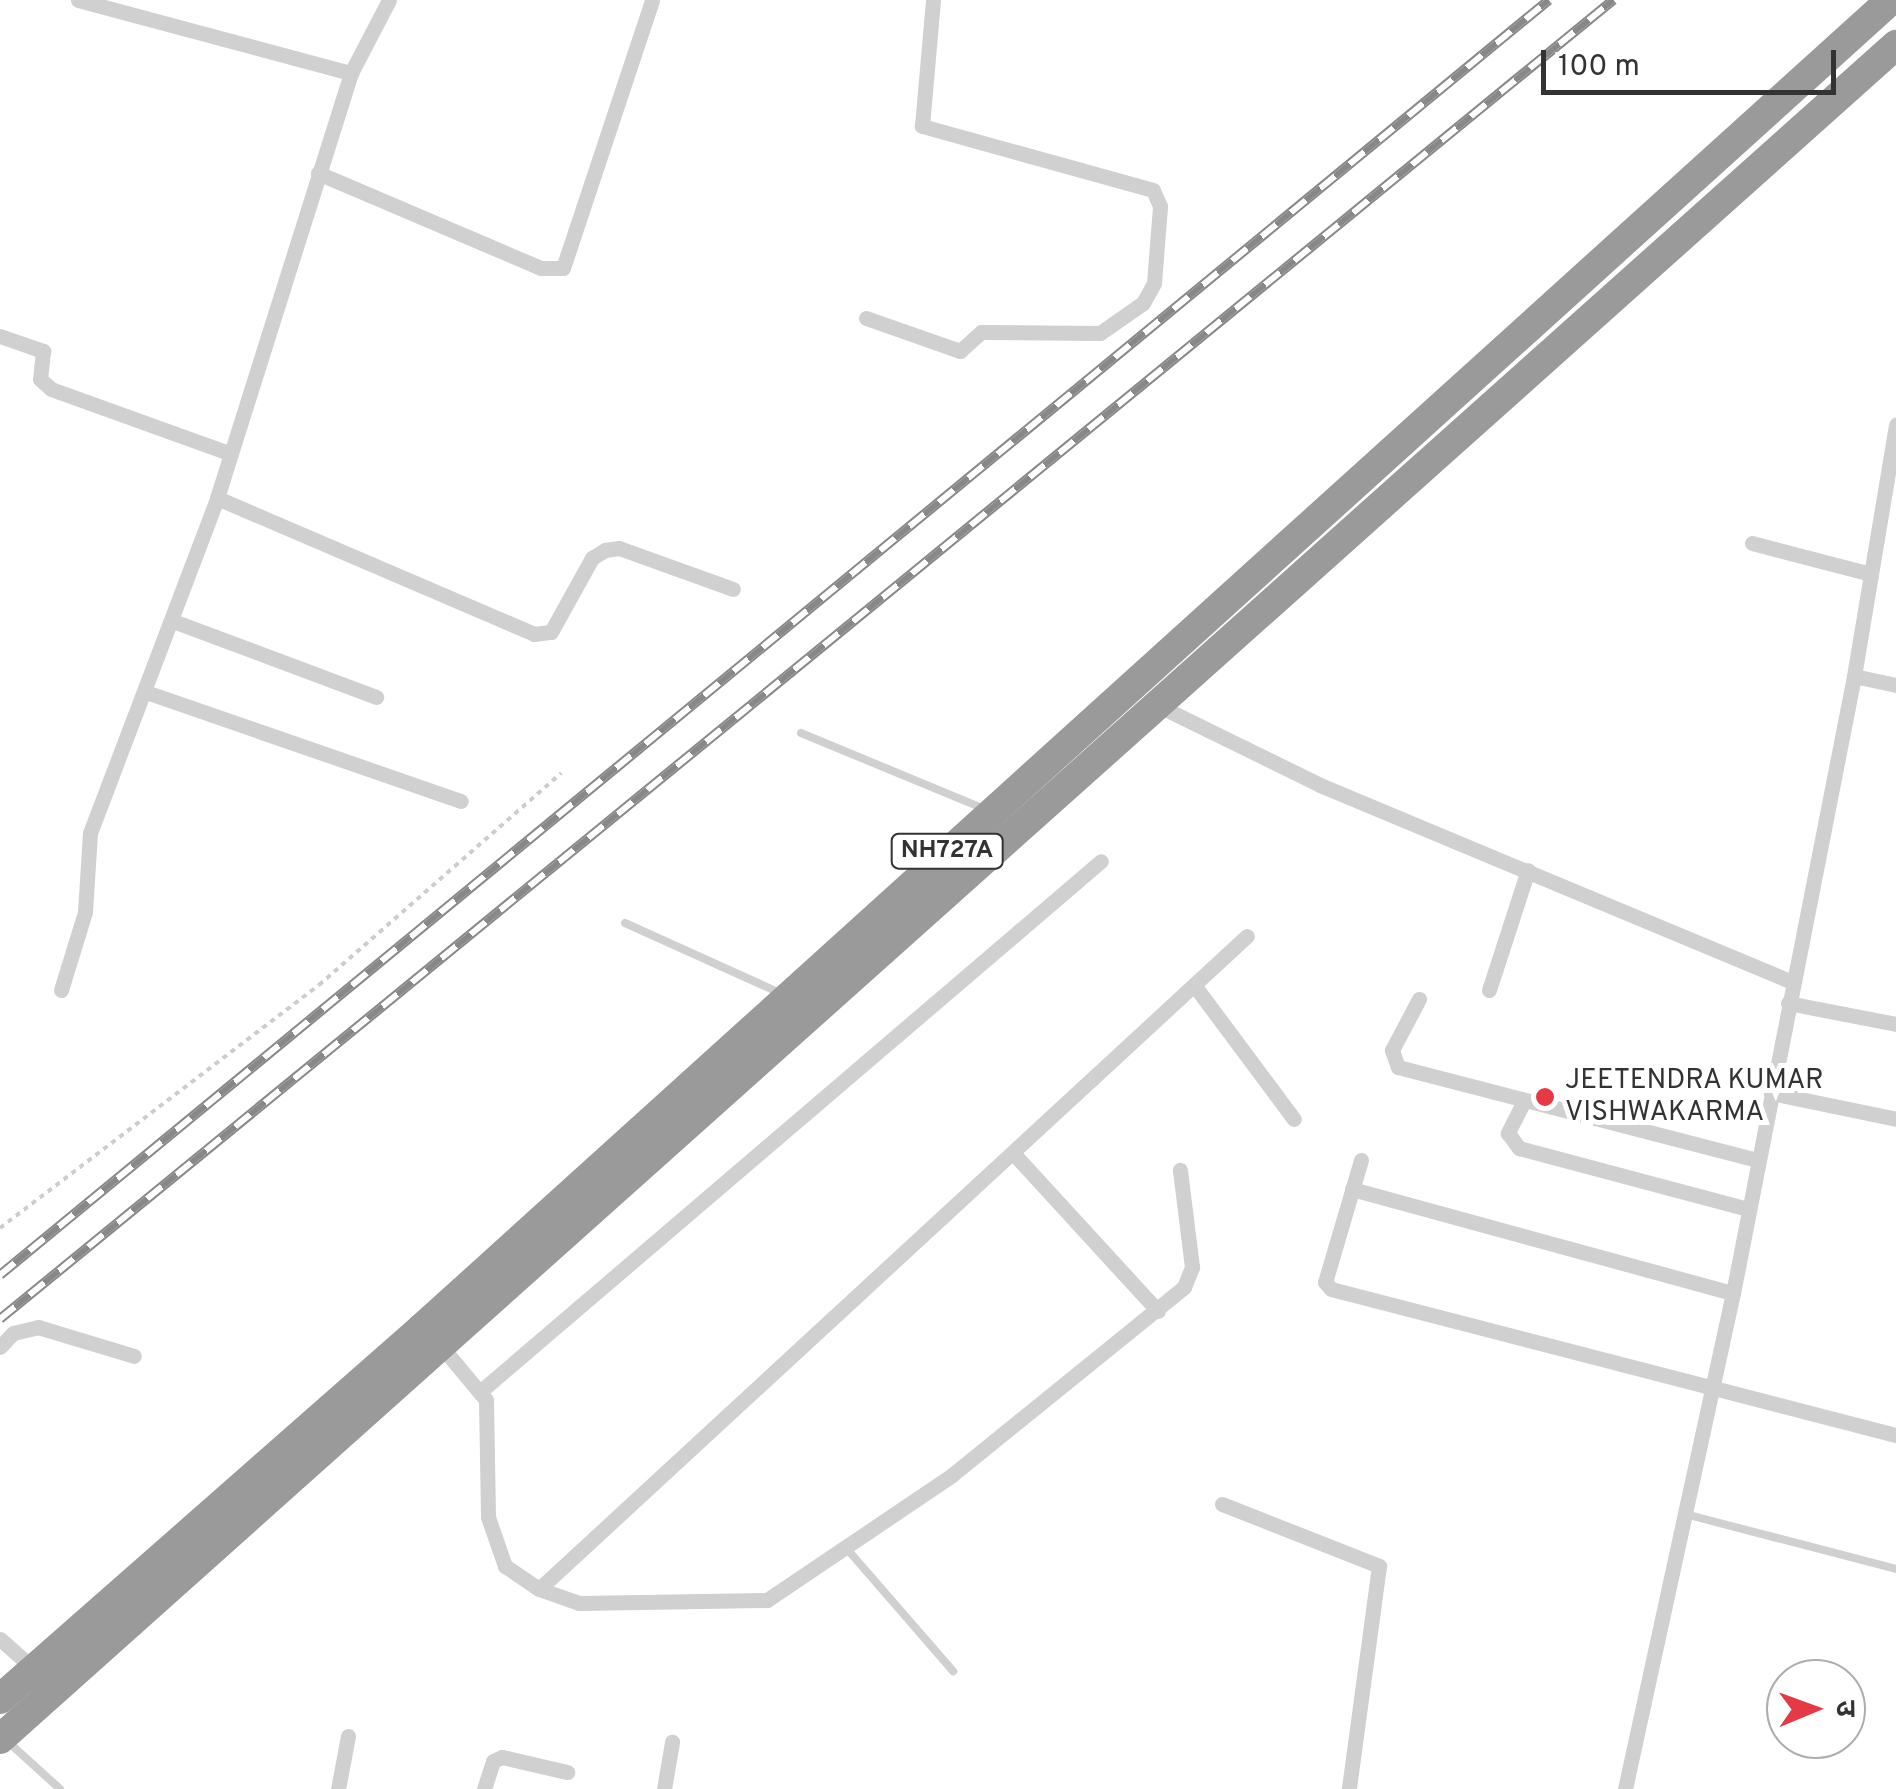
<!DOCTYPE html>
<meta charset="utf-8">
<style>
body{margin:0}
#map{position:relative;width:1896px;height:1789px;overflow:hidden;background:#fff;font-family:Overpass,"Noto Sans Devanagari",sans-serif}
div>[style]{position:absolute}
[style*='--x']{left:calc(var(--x)*1px);top:calc(var(--y)*1px);width:calc(var(--w)*1px);rotate:calc(var(--a)*1deg)}
.path>*{height:4px;margin-top:-2px;transform-origin:0;background:repeating-linear-gradient(90deg,#cdcdcd 0 5px,transparent 0 10px)}
.lane>*{height:8px;margin:-4px;padding:0 4px;transform-origin:4px;border-radius:4px;background:#d0d0d0}
.street>*{height:15px;margin:-7.5px;padding:0 7.5px;transform-origin:7.5px;border-radius:7.5px;background:#d0d0d0}
.highway>*{height:30px;margin:-15px;padding:0 15px;transform-origin:15px;border-radius:15px;background:#9a9a9a}
.rail>*{height:10px;margin-top:-5px;transform-origin:0;background:repeating-linear-gradient(90deg,#fff 0 19px,#888 0 38px);box-sizing:border-box;border-block:2px solid #888}
.dots>*{width:28px;height:28px;translate:-50% -50%;box-sizing:border-box;border:5px solid #fff;border-radius:50%}
span{translate:-50% -50%;white-space:nowrap;text-align:center;line-height:1.15;-webkit-text-stroke:10px #fff;paint-order:stroke}
.shield-label span{padding:2px 8px;background:#fff;border:2px solid;border-radius:8px;-webkit-text-stroke-width:0}
.shield-label{font-size:25px;color:#333;font-weight:700}
.poi-label{font-size:28px;color:#333}
.left{translate:0 -50%;text-align:left}
.north{position:absolute;left:1766px;top:1659px;width:100px;height:100px;box-sizing:border-box;background:#fff;border:2px solid #adadad;border-radius:50%;rotate:89deg;font-size:28px;font-weight:700;line-height:40px;text-align:center;color:#333}
.north::after{content:'';display:block;margin:auto;width:35px;height:45px;background:#e63946;clip-path:polygon(50% 0,100% 100%,50% 72%,0 100%)}
.scale{position:absolute;left:1541px;top:50px;width:295px;height:45px;box-sizing:border-box;border:5px solid #333;border-top:0;padding-left:12px;font-size:30px;line-height:35px;white-space:nowrap;color:#333;-webkit-text-stroke:8px #fff;paint-order:stroke}
</style>
<div id="map">
<div class="path">
<i style="--x:0;--y:1228;--w:401;--a:-37.3"></i>
<i style="--x:319;--y:985;--w:322;--a:-41.2"></i>
</div>
<div class="lane">
<i style="--x:801;--y:733;--w:201;--a:22.5"></i>
<i style="--x:625;--y:923;--w:170;--a:24.3"></i>
<i style="--x:1685;--y:1514;--w:218;--a:14.6"></i>
<i style="--x:847;--y:1549;--w:162;--a:49"></i>
<i style="--x:6;--y:1740;--w:73;--a:42.2"></i>
</div>
<div class="street">
<i style="--x:78;--y:0;--w:283;--a:15"></i>
<i style="--x:318;--y:173;--w:242;--a:23.1"></i>
<i style="--x:541;--y:268;--w:22;--a:0"></i>
<i style="--x:563;--y:268;--w:282;--a:-71.6"></i>
<i style="--x:866;--y:318;--w:100;--a:19.3"></i>
<i style="--x:960;--y:351;--w:28;--a:-42"></i>
<i style="--x:981;--y:332;--w:119;--a:0.5"></i>
<i style="--x:1100;--y:333;--w:52;--a:-34.9"></i>
<i style="--x:1143;--y:303;--w:23;--a:-61"></i>
<i style="--x:1154;--y:283;--w:77;--a:-85.5"></i>
<i style="--x:1160;--y:206;--w:17;--a:-114"></i>
<i style="--x:1153;--y:190;--w:240;--a:-164.5"></i>
<i style="--x:922;--y:126;--w:126;--a:-85"></i>
<i style="--x:0;--y:336;--w:46;--a:19.2"></i>
<i style="--x:43;--y:351;--w:28;--a:96"></i>
<i style="--x:40;--y:379;--w:15;--a:42"></i>
<i style="--x:51;--y:389;--w:186;--a:19.8"></i>
<i style="--x:217;--y:498;--w:345;--a:23.2"></i>
<i style="--x:534;--y:634;--w:17;--a:-7"></i>
<i style="--x:551;--y:632;--w:85;--a:-61"></i>
<i style="--x:592;--y:558;--w:15;--a:-32"></i>
<i style="--x:605;--y:550;--w:14;--a:-8"></i>
<i style="--x:619;--y:548;--w:121;--a:19.8"></i>
<i style="--x:1752;--y:543;--w:123;--a:14.6"></i>
<i style="--x:173;--y:621;--w:217;--a:20.5"></i>
<i style="--x:1854;--y:676;--w:43;--a:12.1"></i>
<i style="--x:146;--y:692;--w:333;--a:19.1"></i>
<i style="--x:1155;--y:704;--w:184;--a:26.1"></i>
<i style="--x:1320;--y:785;--w:511;--a:22.65"></i>
<i style="--x:1194;--y:985;--w:167;--a:53.3"></i>
<i style="--x:61;--y:990;--w:82;--a:-72.9"></i>
<i style="--x:85;--y:912;--w:79;--a:-86.4"></i>
<i style="--x:90;--y:833;--w:358;--a:-69.2"></i>
<i style="--x:217;--y:498;--w:446;--a:-72.5"></i>
<i style="--x:351;--y:73;--w:82;--a:-62.5"></i>
<i style="--x:1489;--y:990;--w:126;--a:-72"></i>
<i style="--x:1419;--y:999;--w:58;--a:117.9"></i>
<i style="--x:1392;--y:1050;--w:18;--a:71"></i>
<i style="--x:1398;--y:1067;--w:372;--a:14.5"></i>
<i style="--x:1788;--y:1003;--w:110;--a:11"></i>
<i style="--x:1771;--y:1093;--w:128;--a:11.7"></i>
<i style="--x:1524;--y:1101;--w:36;--a:117"></i>
<i style="--x:1508;--y:1133;--w:19;--a:54"></i>
<i style="--x:1519;--y:1148;--w:237;--a:14.9"></i>
<i style="--x:1014;--y:1154;--w:213;--a:47.5"></i>
<i style="--x:1361;--y:1160;--w:127;--a:106.4"></i>
<i style="--x:1325;--y:1282;--w:9;--a:49"></i>
<i style="--x:1331;--y:1289;--w:584;--a:14.49"></i>
<i style="--x:1352;--y:1189;--w:395;--a:15.3"></i>
<i style="--x:441;--y:1346;--w:70;--a:50.2"></i>
<i style="--x:486;--y:1400;--w:117;--a:89"></i>
<i style="--x:488;--y:1517;--w:52;--a:70.9"></i>
<i style="--x:505;--y:1566;--w:41;--a:34.1"></i>
<i style="--x:539;--y:1589;--w:42;--a:19.3"></i>
<i style="--x:579;--y:1603;--w:188;--a:-0.9"></i>
<i style="--x:767;--y:1600;--w:223;--a:-34"></i>
<i style="--x:952;--y:1475;--w:299;--a:-39"></i>
<i style="--x:1184;--y:1287;--w:22;--a:-68"></i>
<i style="--x:1192;--y:1267;--w:98;--a:-97.1"></i>
<i style="--x:0;--y:1347;--w:19;--a:-47"></i>
<i style="--x:13;--y:1333;--w:26;--a:-13"></i>
<i style="--x:38;--y:1327;--w:100;--a:16.8"></i>
<i style="--x:482;--y:1390;--w:814;--a:-40.52"></i>
<i style="--x:1222;--y:1504;--w:169;--a:21.5"></i>
<i style="--x:1379;--y:1566;--w:225;--a:97.7"></i>
<i style="--x:539;--y:1589;--w:963;--a:-42.69"></i>
<i style="--x:0;--y:1639;--w:45;--a:41.4"></i>
<i style="--x:338;--y:1789;--w:54;--a:-79.3"></i>
<i style="--x:484;--y:1789;--w:29;--a:-72"></i>
<i style="--x:493;--y:1761;--w:10;--a:-24"></i>
<i style="--x:502;--y:1757;--w:67;--a:13"></i>
<i style="--x:664;--y:1789;--w:48;--a:-80.3"></i>
<i style="--x:1625;--y:1789;--w:508;--a:-77.72"></i>
<i style="--x:1733;--y:1293;--w:629;--a:-78.9"></i>
<i style="--x:1854;--y:676;--w:255;--a:-80.5"></i>
</div>
<div class="highway">
<i style="--x:0;--y:1699;--w:560;--a:-41.31"></i>
<i style="--x:421;--y:1329;--w:1982;--a:-42.12"></i>
<i style="--x:0;--y:1739;--w:2543;--a:-41.78"></i>
</div>
<div class="rail">
<i style="--x:0;--y:1275;--w:2006;--a:-39.46"></i>
<i style="--x:0;--y:1319;--w:2084;--a:-39.27"></i>
</div>
<div class="dots">
<i style="left:1545px;top:1097px;background:#e63946"></i>
</div>
<div class="shield-label">
<span style="left:947px;top:851px">NH727A</span>
</div>
<div class="poi-label">
<span class="left" style="left:1565px;top:1097px">JEETENDRA KUMAR<br>VISHWAKARMA</span>
</div>
<div class="north">उ</div>
<div class="scale">100 m</div>
</div>
